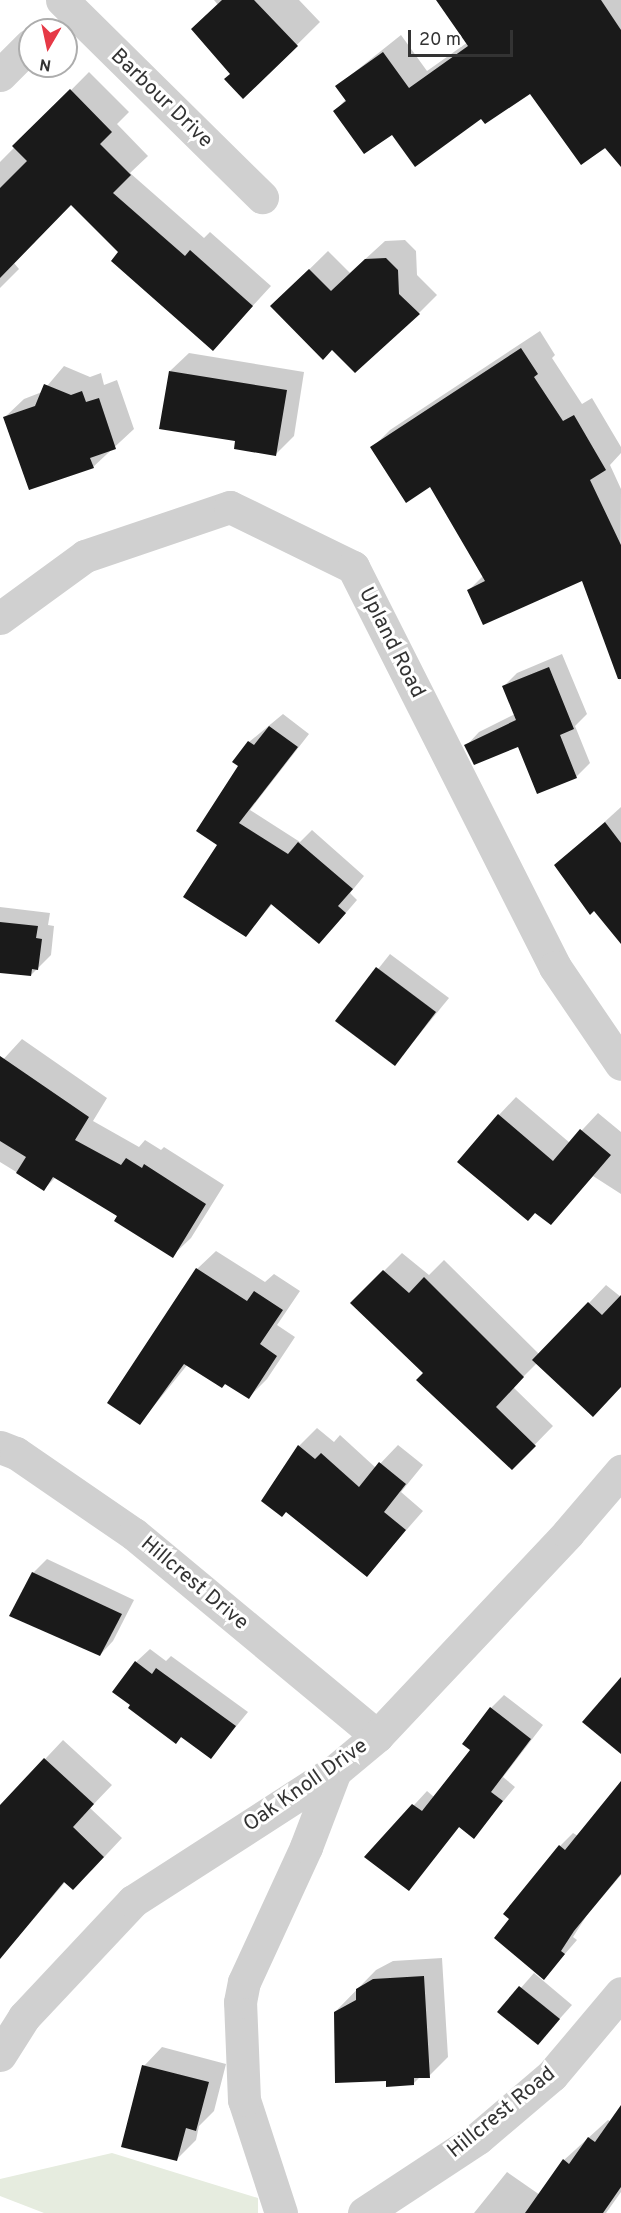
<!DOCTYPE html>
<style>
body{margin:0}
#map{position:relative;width:621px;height:2213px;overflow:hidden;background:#fff;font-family:Overpass,sans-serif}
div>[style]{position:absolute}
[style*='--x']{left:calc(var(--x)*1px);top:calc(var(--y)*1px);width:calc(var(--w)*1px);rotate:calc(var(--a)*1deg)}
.green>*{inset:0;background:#e6ecdf}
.shadow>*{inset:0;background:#0003}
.building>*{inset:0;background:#1a1a1a}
.minor>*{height:33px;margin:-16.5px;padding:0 16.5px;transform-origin:16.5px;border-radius:16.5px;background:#d0d0d0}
span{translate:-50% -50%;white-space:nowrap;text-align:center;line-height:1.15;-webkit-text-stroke:6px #fff;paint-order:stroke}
.street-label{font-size:21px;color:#333}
.north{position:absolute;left:18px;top:18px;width:60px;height:60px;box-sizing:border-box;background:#fff;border:2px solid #adadad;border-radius:50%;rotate:189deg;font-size:16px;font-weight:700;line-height:24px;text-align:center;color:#333}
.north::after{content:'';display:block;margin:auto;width:21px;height:27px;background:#e63946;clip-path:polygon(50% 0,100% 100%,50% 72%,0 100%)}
.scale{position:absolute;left:408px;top:30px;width:105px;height:27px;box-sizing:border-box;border:3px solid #333;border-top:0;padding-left:8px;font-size:18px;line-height:21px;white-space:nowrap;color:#333;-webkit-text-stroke:4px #fff;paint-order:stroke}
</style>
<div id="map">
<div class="green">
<i style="clip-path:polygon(112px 2153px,258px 2198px,258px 2213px,44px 2213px,0 2196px,0 2179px)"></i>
</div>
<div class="shadow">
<i style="clip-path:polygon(214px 0,299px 0,320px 22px,244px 97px,232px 74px,218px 5px)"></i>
<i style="clip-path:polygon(438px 0,621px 0,621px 152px,614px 143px,582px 163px,530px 92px,482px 117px,392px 133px,335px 111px,346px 99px,337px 86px,401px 35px,427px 71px,468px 42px)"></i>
<i style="clip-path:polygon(89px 72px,129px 112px,117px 124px,148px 156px,130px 173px,204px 238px,210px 232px,271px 286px,213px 349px,71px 203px,14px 263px,19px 269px,0 288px,0 162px)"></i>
<i style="clip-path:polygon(405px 240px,416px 251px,417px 275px,437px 295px,419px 313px,332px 348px,272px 306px,328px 251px,350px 273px,385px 241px)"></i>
<i style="clip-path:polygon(540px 331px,555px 355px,552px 358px,582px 404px,592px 398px,621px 447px,621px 453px,610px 465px,621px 489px,620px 681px,583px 579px,469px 590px,484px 575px,430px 485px,372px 448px,390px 430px)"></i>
<i style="clip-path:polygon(189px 353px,304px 372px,294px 436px,276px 454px,237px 440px,170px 371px)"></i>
<i style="clip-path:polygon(64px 366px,90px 377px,101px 373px,104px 385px,117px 380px,134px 429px,93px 467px,5px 417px,24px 399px,42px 392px)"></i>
<i style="clip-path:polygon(562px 654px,587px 714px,575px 726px,590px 763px,576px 777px,519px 745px,466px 746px,479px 732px,515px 714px,504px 686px,517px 673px)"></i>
<i style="clip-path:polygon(283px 714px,309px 734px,250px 810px,300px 842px,312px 830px,364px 876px,350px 893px,357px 900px,332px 929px,273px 903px,245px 936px,219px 845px,249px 742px)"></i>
<i style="clip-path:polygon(621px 807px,621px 917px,556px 866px)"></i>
<i style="clip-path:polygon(0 907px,50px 913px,48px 925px,54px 926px,51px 955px,31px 975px,0 971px)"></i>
<i style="clip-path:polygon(390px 954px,449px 998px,395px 1064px,337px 1021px)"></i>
<i style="clip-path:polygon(22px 1039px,107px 1098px,93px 1121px,139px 1147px,145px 1140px,161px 1150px,164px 1147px,224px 1185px,191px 1238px,172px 1256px,119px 1215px,56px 1177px,44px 1189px,0 1162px,0 1063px)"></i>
<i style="clip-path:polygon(516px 1097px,570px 1143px,598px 1113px,621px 1132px,621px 1194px,593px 1176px,551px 1223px,499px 1115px)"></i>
<i style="clip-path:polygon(216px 1251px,265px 1282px,274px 1274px,300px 1291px,277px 1325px,295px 1337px,267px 1379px,249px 1397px,188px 1364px,140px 1423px,197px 1269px)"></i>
<i style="clip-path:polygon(402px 1253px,429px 1275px,444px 1260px,540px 1355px,606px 1285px,621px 1297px,621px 1384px,537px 1363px,513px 1387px,553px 1426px,512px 1468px,425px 1373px,352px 1303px)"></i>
<i style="clip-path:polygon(317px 1428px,334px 1442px,340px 1435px,376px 1468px,398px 1445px,423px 1465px,401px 1492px,423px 1511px,367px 1575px,299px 1446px)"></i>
<i style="clip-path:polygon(47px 1559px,134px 1600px,113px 1641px,100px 1655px,33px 1573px)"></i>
<i style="clip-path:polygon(150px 1649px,166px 1661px,171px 1656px,248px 1712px,211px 1757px,182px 1736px,136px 1662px)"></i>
<i style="clip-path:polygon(504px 1695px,543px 1725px,503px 1777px,515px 1787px,474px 1837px,460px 1826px,409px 1889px,367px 1856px,427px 1791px,434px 1797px,472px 1749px,491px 1708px)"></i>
<i style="clip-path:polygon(63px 1740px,112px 1785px,90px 1808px,122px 1838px,92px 1870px,66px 1881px,0 1958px,2px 1805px)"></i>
<i style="clip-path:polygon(621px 1784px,621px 1875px,587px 1915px,573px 1937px,577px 1940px,544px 1978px,511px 1919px,560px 1846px,573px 1833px,578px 1836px)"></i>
<i style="clip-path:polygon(442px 1958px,448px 2057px,429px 2076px,421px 2076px,413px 2084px,387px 2079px,335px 2012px,376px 1970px,393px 1961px)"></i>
<i style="clip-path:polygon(534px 1973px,572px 2005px,538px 2043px,500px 2012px)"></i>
<i style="clip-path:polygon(162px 2047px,226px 2064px,214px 2111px,199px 2126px,196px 2140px,177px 2159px,144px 2066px)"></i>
<i style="clip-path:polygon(621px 2107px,621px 2192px,606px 2213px,474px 2213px,507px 2172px,540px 2195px,564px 2160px,608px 2120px,611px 2122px)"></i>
</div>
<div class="building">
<i style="clip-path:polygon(222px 0,254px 0,298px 46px,243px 99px,224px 79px,230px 74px,191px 29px)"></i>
<i style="clip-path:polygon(436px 0,601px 0,621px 30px,621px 167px,605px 148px,581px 165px,530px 94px,485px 124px,481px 119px,415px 167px,392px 135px,364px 154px,333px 111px,346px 101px,335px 86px,383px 52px,409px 88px,468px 46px)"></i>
<i style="clip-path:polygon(70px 89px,112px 132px,100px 144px,131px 175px,113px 193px,185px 256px,190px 250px,253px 306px,213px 351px,111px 261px,118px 252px,71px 205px,0 278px,0 188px,27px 161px,12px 146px)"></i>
<i style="clip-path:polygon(386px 258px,398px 270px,399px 294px,420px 314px,355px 373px,332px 350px,323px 360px,270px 306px,309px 269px,331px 291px,365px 259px)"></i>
<i style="clip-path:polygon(521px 348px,538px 374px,534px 377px,563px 421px,574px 415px,606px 470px,590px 480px,621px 545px,621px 679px,618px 679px,582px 581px,483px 625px,467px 590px,485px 581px,430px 487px,406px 503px,370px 447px)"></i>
<i style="clip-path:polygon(169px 371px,287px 390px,276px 456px,234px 449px,235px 441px,159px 429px)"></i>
<i style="clip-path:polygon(44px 384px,71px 395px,82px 391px,86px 402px,99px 398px,116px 449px,90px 458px,94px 468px,29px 490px,3px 417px,35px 406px)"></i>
<i style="clip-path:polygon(549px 667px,574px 729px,560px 735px,577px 778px,537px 794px,518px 747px,474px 765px,464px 745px,516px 720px,502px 686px)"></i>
<i style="clip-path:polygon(269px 726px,298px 747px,239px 823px,288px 854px,298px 842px,353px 889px,338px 906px,346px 913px,319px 944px,271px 904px,246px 937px,183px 897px,217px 845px,196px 831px,238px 766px,232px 762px,248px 741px,254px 745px)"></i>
<i style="clip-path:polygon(605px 822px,621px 843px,621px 944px,594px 911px,590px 915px,554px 865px)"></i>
<i style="clip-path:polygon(0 922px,38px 926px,36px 938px,42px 939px,38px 970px,32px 969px,31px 976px,0 973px)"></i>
<i style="clip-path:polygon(376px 967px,436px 1012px,395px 1066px,335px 1021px)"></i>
<i style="clip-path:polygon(0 1056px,89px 1117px,75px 1140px,121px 1165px,126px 1158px,142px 1168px,144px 1164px,206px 1204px,173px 1258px,114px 1221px,117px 1216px,53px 1177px,44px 1191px,16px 1173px,26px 1157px,0 1141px)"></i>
<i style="clip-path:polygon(498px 1114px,553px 1161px,580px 1129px,611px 1155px,551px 1225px,535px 1213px,528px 1221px,457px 1162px)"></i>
<i style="clip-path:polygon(196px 1268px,247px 1301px,254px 1291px,283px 1310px,260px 1344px,277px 1356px,249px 1399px,225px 1384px,222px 1388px,184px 1364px,140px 1425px,107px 1403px)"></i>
<i style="clip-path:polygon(383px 1270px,409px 1293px,424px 1277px,524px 1377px,496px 1407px,536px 1446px,512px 1470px,416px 1380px,423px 1373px,350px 1303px)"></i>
<i style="clip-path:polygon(621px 1295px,621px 1387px,593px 1417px,532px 1360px,588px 1302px,602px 1315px)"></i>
<i style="clip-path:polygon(298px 1445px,315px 1459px,321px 1453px,359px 1487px,379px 1462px,406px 1484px,384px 1512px,406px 1530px,367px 1577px,286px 1512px,282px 1517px,261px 1501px)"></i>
<i style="clip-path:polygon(32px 1572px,122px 1614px,100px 1656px,9px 1616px)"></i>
<i style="clip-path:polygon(135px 1661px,152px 1674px,156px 1668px,236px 1726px,211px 1759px,181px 1737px,176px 1744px,128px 1708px,130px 1705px,112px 1692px)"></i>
<i style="clip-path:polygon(621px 1677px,621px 1754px,582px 1722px)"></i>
<i style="clip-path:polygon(490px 1707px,531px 1739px,491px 1792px,503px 1801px,474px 1839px,459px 1827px,409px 1891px,364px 1857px,412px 1804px,422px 1811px,470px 1750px,462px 1744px)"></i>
<i style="clip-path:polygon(44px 1758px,94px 1804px,73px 1827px,104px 1857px,73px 1890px,64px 1882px,0 1959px,0 1805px)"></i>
<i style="clip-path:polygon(621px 1781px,621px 1874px,574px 1931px,561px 1951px,565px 1954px,544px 1980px,494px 1938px,509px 1919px,503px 1914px,559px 1845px,565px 1850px)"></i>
<i style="clip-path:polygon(424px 1976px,430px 2078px,414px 2078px,414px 2085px,386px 2087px,386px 2081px,335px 2083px,334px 2012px,356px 2000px,356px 1989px,373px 1979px)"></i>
<i style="clip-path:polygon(519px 1986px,560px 2019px,538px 2045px,497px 2012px)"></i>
<i style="clip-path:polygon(142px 2065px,209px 2082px,196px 2131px,186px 2128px,177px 2161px,121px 2147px)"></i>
<i style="clip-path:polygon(621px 2105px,621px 2187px,603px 2213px,525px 2213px,563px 2159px,569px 2164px,588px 2137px,595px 2142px)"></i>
</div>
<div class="minor">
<i style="--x:62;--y:0;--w:281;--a:44.6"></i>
<i style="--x:0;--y:75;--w:42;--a:-45"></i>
<i style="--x:0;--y:618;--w:105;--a:-36.1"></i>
<i style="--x:85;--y:556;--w:153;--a:-18.7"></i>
<i style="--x:230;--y:507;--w:137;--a:26"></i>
<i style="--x:353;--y:567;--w:448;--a:63.2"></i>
<i style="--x:555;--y:967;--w:117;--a:55.8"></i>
<i style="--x:0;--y:1447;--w:17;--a:21"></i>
<i style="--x:16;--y:1453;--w:143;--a:34.5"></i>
<i style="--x:134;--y:1534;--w:316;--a:39.7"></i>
<i style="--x:0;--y:2055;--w:45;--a:-57.7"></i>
<i style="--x:24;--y:2017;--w:159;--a:-46.8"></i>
<i style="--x:133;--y:1901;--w:240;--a:-32.8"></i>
<i style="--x:335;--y:1771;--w:55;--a:-39.8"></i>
<i style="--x:377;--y:1736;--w:279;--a:-46.7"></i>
<i style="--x:568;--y:1533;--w:82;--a:-49.5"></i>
<i style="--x:281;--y:2213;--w:119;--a:-108.1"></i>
<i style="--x:244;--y:2100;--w:98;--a:-92.3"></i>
<i style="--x:240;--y:2002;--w:20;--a:-79"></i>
<i style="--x:244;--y:1982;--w:149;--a:-65.3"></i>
<i style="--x:306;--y:1847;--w:81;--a:-69.1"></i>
<i style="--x:364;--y:2213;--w:136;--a:-33.3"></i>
<i style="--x:478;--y:2138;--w:97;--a:-40.4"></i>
<i style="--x:552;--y:2075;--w:107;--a:-49.9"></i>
</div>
<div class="street-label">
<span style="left:161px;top:99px;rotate:44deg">Barbour Drive</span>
<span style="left:391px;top:643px;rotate:63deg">Upland Road</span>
<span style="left:194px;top:1584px;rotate:40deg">Hillcrest Drive</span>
<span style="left:306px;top:1786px;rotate:-35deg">Oak Knoll Drive</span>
<span style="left:502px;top:2113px;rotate:-39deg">Hillcrest Road</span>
</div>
<div class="north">N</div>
<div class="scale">20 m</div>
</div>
